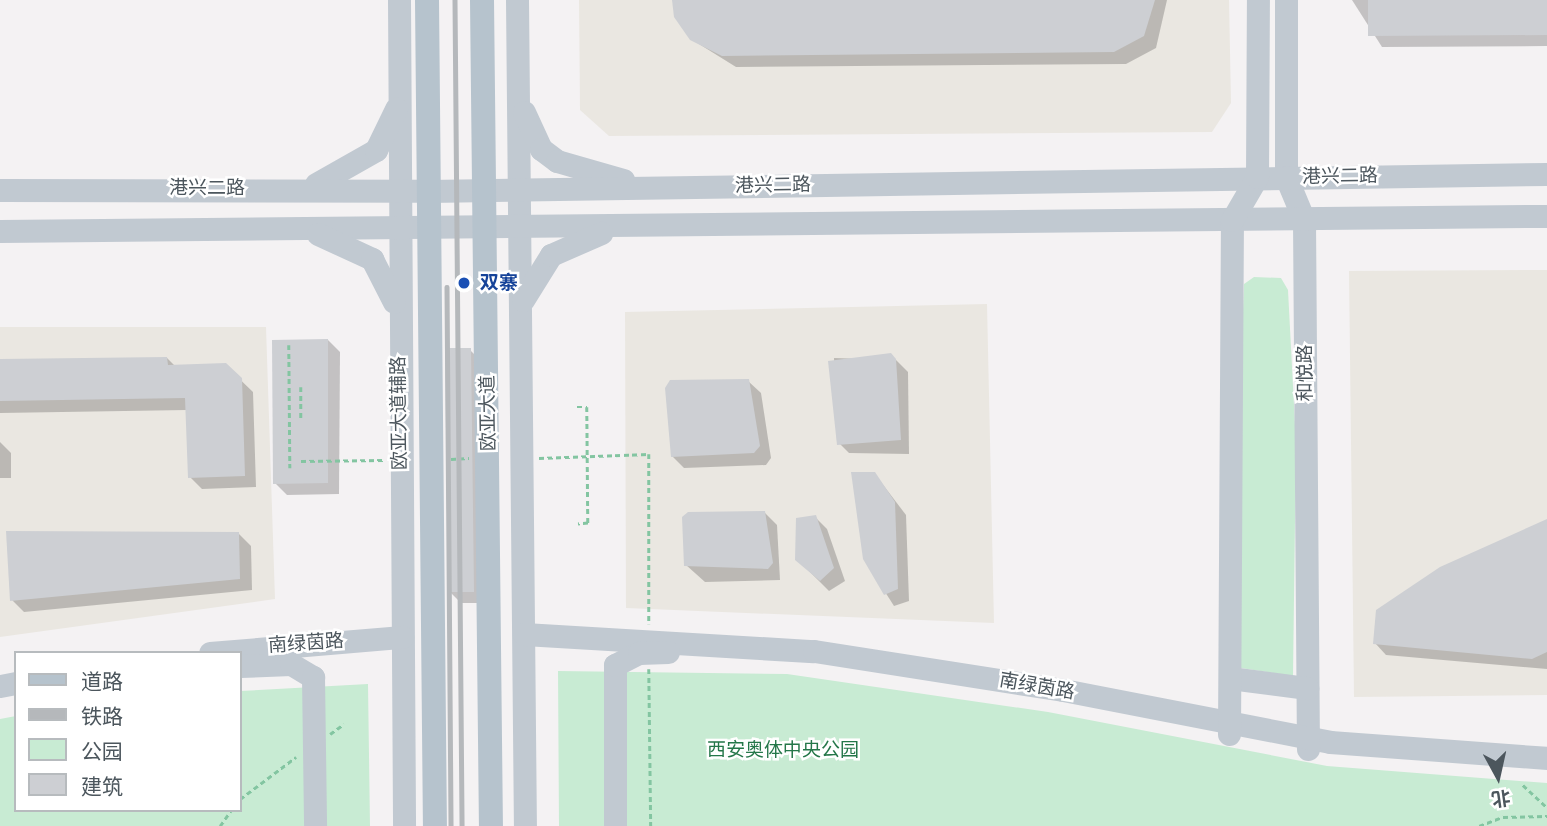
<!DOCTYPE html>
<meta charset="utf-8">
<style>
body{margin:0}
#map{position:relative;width:1547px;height:826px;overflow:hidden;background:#f4f2f3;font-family:Figtree,"Noto Sans SC",sans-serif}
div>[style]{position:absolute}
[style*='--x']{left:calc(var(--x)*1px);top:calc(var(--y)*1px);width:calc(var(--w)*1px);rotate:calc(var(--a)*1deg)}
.commercial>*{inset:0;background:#eae7e1}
.green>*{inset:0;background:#c8ebd3}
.shadow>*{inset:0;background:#0003}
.building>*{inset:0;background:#cdcfd3}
.path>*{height:2.5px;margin-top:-1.25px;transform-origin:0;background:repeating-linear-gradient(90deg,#83c5a1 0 5px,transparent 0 8.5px)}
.secondary>*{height:23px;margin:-11.5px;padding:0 11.5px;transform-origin:11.5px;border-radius:11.5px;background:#c1c9d1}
.primary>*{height:24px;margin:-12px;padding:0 12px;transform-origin:12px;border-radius:12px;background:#b6c3cd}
.rail>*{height:4.5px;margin:-2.25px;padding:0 2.25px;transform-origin:2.25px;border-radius:2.25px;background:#b5b8bb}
.dots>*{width:19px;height:19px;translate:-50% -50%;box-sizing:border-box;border:4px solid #fff;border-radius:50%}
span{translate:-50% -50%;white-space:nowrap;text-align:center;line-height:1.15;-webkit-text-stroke:5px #fff;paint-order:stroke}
.street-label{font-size:19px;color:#4c565d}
.transit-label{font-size:19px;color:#164399;font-weight:700}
.left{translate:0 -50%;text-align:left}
.park-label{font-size:19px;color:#247749}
.legend{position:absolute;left:14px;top:651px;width:228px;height:161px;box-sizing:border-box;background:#fff;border:2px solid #b7bbbe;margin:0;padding:9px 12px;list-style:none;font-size:21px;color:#4c565d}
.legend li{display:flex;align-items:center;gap:14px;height:35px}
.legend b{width:35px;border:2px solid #b7bbbe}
.north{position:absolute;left:1463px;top:742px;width:70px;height:70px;-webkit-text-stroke:5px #fff;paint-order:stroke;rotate:172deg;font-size:19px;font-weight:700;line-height:28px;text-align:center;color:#4c565d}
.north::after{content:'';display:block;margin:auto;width:24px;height:32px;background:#4c565d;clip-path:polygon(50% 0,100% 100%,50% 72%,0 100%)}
</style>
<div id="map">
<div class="commercial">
<i style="clip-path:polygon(579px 0,1229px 0,1231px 103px,1212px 132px,609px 136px,580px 110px)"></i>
<i style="clip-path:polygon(1547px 270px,1547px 695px,1354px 697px,1349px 271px)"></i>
<i style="clip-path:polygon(987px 304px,994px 623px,626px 608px,625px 312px)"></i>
<i style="clip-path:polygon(0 327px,266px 327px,275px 599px,0 637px)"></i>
</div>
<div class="green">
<i style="clip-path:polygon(1254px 277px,1281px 278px,1288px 290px,1296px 444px,1293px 676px,1241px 668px,1238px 438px,1244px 284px)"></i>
<i style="clip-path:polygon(558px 671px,787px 674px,1048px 712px,1327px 766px,1547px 783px,1547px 826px,559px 826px)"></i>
<i style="clip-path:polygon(368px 684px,370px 826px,0 826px,0 719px,16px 716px,16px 810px,240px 810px,240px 691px)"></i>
</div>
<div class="shadow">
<i style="clip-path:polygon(674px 0,1167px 0,1156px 48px,1126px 64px,736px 67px,691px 39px)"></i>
<i style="clip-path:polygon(1352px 0,1547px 0,1547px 46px,1382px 47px)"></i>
<i style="clip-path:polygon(328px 340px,340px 352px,339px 494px,287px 495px,275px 483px)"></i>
<i style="clip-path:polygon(470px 350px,482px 362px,485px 603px,461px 603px,449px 591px)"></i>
<i style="clip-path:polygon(167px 358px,175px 366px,225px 365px,253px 392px,256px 487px,202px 489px,190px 477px,187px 410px,0 413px,0 361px)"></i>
<i style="clip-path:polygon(834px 358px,896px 360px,908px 372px,909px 454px,849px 453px,837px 441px)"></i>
<i style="clip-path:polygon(748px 381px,761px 393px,771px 458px,766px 465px,684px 468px,672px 456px)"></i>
<i style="clip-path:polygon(0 442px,11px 453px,11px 478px,0 478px)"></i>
<i style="clip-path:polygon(874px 473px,906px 515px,909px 601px,894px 606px,864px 559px)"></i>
<i style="clip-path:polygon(764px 512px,777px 525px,780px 580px,705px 582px,686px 565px)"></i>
<i style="clip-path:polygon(815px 517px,827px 529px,845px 581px,829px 591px,797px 559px)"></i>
<i style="clip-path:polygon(1547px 521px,1547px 669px,1386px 655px,1375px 643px,1441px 568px)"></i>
<i style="clip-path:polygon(239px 534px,251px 546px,252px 590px,24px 612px,12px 600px)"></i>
</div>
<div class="building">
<i style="clip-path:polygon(672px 0,1155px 0,1144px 36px,1114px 52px,722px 56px,690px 40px,674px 17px)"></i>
<i style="clip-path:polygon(1368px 0,1547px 0,1547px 35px,1368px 36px)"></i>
<i style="clip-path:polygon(328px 339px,328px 483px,273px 484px,272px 340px)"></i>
<i style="clip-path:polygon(445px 348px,471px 348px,474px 592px,448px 592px)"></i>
<i style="clip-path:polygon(891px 353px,896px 359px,901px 440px,837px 445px,828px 361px)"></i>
<i style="clip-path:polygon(167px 357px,168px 365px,226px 363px,242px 378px,245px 476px,188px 478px,185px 398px,0 401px,0 359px)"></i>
<i style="clip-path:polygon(749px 379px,760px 446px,754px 453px,671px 457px,665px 388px,670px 380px)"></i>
<i style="clip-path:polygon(851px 472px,875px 472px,895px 502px,898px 589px,884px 595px,863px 559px)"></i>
<i style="clip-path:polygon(765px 511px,773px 563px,768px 569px,684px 566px,682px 517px,688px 512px)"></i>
<i style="clip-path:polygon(816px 515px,834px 568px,820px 581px,795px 560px,796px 518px)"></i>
<i style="clip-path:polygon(1547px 519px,1547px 652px,1532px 659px,1373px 644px,1376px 610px,1440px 567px)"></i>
<i style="clip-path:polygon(6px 531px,239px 532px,240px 579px,10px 601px)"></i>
</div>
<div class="path">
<i style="--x:289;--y:345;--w:123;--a:89.5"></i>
<i style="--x:301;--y:387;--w:32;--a:90"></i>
<i style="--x:577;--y:407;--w:10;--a:0"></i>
<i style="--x:587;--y:407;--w:116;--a:89.5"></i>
<i style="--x:588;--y:523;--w:10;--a:174"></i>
<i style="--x:539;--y:458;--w:110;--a:-2.1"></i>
<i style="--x:649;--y:454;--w:170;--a:90"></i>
<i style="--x:451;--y:459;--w:18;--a:-3"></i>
<i style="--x:301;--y:461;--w:84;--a:-0.7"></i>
<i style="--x:649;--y:669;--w:157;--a:89.3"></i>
<i style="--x:330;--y:734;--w:17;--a:-36"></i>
<i style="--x:1523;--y:785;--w:33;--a:43"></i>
<i style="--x:240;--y:799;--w:70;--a:-36.9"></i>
<i style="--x:220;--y:826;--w:19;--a:-55"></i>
<i style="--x:1479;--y:826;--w:26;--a:-21"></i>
<i style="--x:1503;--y:817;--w:44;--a:-1.3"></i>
</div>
<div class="secondary">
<i style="--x:399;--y:0;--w:826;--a:89.65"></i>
<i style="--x:517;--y:0;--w:826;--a:89.45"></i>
<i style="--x:1286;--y:0;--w:177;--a:90"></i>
<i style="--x:1286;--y:177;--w:47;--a:67.3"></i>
<i style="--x:1304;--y:220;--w:529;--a:89.57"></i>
<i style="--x:524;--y:112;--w:41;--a:65.3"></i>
<i style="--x:541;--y:149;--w:20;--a:37"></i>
<i style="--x:557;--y:161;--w:69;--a:16.1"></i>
<i style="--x:316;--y:184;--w:69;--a:-29.5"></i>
<i style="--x:376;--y:150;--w:46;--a:-64"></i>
<i style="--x:0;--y:190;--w:428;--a:0.1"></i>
<i style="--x:428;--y:191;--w:1119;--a:-0.87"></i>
<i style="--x:0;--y:231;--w:1547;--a:-0.56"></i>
<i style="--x:318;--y:234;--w:60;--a:24.8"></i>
<i style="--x:372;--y:259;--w:48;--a:62.9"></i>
<i style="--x:523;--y:300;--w:53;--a:-58.1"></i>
<i style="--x:551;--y:255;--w:55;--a:-23.7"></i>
<i style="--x:524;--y:634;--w:290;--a:3.4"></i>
<i style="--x:814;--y:651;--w:252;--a:8.9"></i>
<i style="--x:1063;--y:690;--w:272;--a:11"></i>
<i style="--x:1330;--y:742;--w:218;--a:4.2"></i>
<i style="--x:210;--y:653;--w:193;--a:-4.8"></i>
<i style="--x:240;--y:666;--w:51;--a:-2.2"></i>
<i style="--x:291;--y:664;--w:26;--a:31"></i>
<i style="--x:313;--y:677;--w:149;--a:89.2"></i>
<i style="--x:1230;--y:678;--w:78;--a:7.4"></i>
<i style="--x:0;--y:686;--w:16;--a:-11"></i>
<i style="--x:1229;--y:734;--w:514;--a:-89.67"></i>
<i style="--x:1232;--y:220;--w:50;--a:-59.8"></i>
<i style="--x:1257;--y:177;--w:177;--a:-89.7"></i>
<i style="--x:615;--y:826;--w:161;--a:-90"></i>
<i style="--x:615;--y:665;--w:27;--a:-27"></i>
<i style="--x:639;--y:653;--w:29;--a:-2"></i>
</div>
<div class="primary">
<i style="--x:427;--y:0;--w:826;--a:89.45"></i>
<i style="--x:482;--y:0;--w:826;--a:89.38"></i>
</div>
<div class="rail">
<i style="--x:455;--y:0;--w:826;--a:89.51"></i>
<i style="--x:447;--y:287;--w:539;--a:89.57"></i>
</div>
<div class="dots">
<i style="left:464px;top:283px;background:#1a4fb4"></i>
</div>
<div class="street-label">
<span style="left:1340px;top:176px;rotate:-1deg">港兴二路</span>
<span style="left:773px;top:185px;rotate:-1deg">港兴二路</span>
<span style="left:207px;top:188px">港兴二路</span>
<span style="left:1305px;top:373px;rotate:-90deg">和悦路</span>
<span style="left:399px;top:413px;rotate:-91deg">欧亚大道辅路</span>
<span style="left:488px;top:413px;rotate:-91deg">欧亚大道</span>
<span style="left:306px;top:643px;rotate:-4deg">南绿茵路</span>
<span style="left:1037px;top:686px;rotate:10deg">南绿茵路</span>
</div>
<div class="transit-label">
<span class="left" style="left:480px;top:283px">双寨</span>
</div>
<div class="park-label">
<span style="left:783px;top:750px">西安奥体中央公园</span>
</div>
<ul class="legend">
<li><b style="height:9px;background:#b6c3cd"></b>道路</li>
<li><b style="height:9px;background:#b5b8bb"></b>铁路</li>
<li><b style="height:19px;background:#c8ebd3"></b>公园</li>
<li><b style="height:19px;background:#cdcfd3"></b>建筑</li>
</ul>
<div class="north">北</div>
</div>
